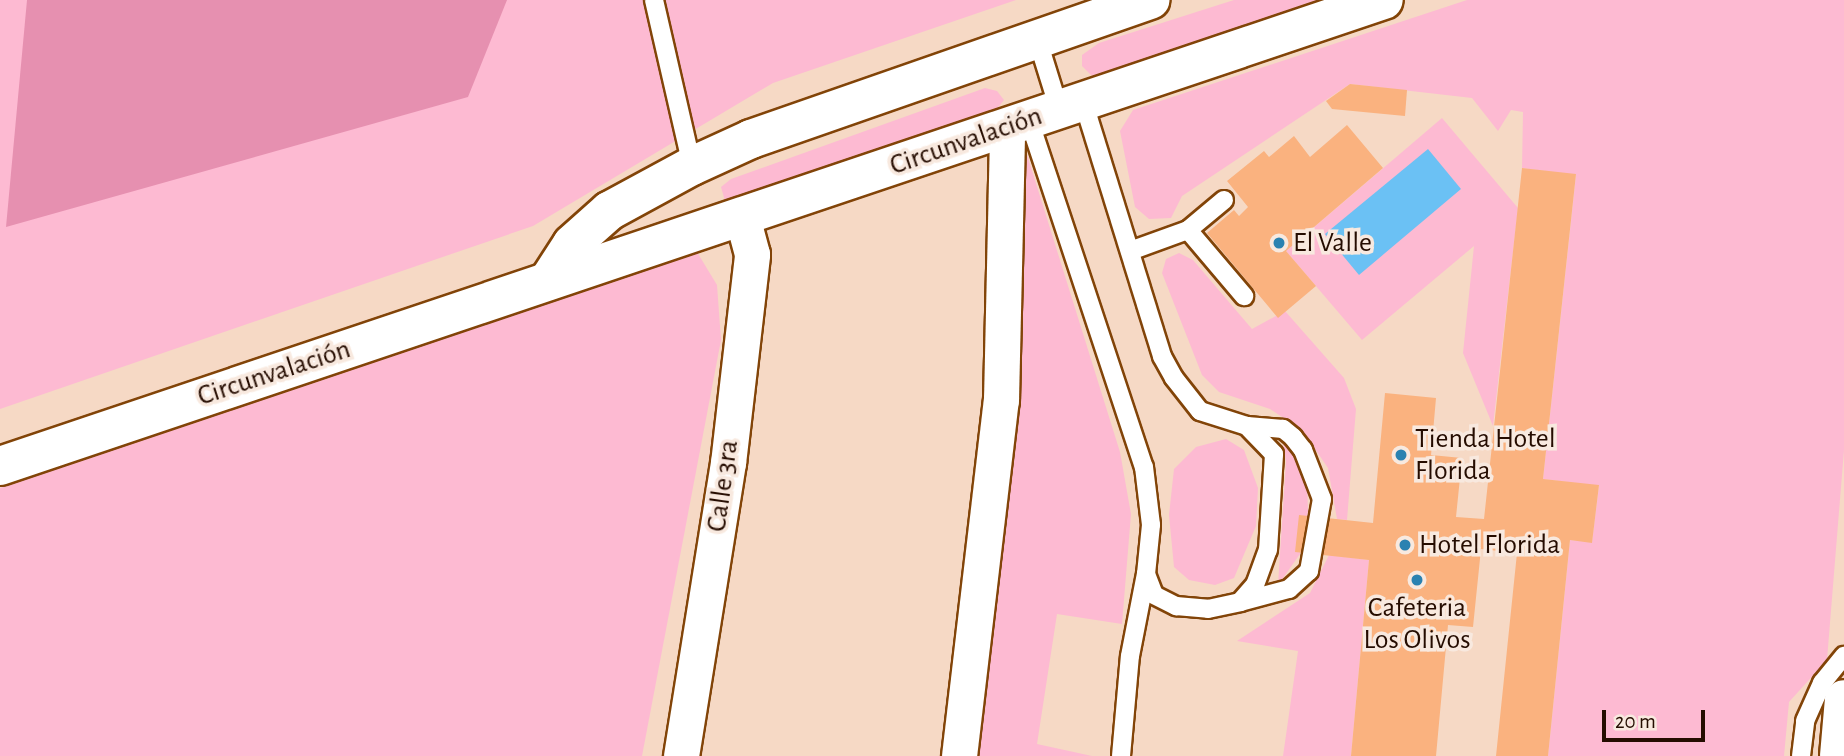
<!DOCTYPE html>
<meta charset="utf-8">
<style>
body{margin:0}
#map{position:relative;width:1844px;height:756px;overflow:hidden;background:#f6d9c5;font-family:"Alegreya Sans",sans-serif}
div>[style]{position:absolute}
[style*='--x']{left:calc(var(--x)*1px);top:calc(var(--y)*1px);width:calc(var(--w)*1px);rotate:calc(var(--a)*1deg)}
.green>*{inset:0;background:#fdbad2}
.forest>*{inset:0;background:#e690b0}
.water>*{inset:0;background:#6bc1f4}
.building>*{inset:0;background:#fab27f}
.roads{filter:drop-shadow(2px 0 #824408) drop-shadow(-2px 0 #824408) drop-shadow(0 2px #824408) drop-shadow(0 -2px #824408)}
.lane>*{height:18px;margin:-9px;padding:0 9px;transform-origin:9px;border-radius:9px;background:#fff}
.street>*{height:35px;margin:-17.5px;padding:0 17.5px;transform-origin:17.5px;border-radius:17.5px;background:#fff}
.secondary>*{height:38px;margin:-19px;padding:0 19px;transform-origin:19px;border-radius:19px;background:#fff}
.highway>*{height:38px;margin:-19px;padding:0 19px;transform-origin:19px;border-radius:19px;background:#fff}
.dots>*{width:19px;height:19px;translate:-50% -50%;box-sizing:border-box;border:4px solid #f8e9df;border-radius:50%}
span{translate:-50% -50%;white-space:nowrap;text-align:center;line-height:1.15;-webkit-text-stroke:7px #f8e9df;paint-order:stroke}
.street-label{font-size:28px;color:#250c00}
.poi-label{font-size:28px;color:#250c00}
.left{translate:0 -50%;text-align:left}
.scale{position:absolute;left:1602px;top:710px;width:103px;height:32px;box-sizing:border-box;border:4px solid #250c00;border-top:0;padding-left:9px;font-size:21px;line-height:24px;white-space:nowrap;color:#250c00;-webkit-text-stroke:5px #f8e9df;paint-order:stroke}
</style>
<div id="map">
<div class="green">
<i style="clip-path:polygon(0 0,1016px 0,773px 83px,533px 226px,0 409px)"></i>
<i style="clip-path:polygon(1234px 0,1333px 0,1112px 74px,1092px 76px,1082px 66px,1082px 55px,1099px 43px)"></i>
<i style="clip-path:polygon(1467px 0,1844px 0,1844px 450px,1827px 660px,1789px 702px,1784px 756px,1548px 756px,1570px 540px,1592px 542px,1599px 486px,1543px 479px,1576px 175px,1522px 168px,1523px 112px,1511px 110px,1498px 131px,1472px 98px,1350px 84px,1182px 196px,1171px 218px,1149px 219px,1135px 207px,1120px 131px,1133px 110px)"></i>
<i style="clip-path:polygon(985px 88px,997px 91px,1004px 100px,995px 111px,731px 206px,725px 201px,721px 187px,731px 179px)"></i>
<i style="clip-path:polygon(1442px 118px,1518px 208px,1493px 426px,1463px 353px,1474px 246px,1362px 340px,1286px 251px)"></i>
<i style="clip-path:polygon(1024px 145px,1120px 452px,1131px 514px,1122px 624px,1057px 614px,1037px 744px,1092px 756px,968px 756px)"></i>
<i style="clip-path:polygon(697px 252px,717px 285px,721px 340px,642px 756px,0 756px,0 488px)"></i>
<i style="clip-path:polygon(1179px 253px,1193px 260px,1252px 329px,1285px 311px,1344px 378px,1356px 409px,1347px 520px,1337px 519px,1328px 468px,1302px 430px,1270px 409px,1219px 392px,1202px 375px,1162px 273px,1166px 259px)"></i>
<i style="clip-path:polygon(1226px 439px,1244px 450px,1258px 488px,1256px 526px,1234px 578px,1215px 585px,1189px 580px,1174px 567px,1169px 515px,1174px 469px,1196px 447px)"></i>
<i style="clip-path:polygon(1283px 442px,1295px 450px,1307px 480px,1308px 511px,1300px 554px,1278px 585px,1286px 462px)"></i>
<i style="clip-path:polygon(1329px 555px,1369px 560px,1351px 756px,1283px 756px,1298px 651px,1237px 641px,1310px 593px)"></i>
</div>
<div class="forest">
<i style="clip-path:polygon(27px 0,507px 0,468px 97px,6px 227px)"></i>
</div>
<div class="water">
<i style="clip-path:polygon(1428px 149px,1461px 189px,1359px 275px,1325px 234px)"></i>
</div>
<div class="building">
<i style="clip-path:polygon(1350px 84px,1407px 90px,1405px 116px,1332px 109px,1326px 101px)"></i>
<i style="clip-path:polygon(1347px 125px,1383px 168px,1286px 251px,1316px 286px,1278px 318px,1207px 233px,1234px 210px,1239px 216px,1248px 207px,1227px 181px,1264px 151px,1269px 157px,1294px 136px,1310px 157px)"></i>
<i style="clip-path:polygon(1522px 168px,1576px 174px,1543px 479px,1599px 485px,1592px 543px,1570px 540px,1548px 756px,1496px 756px,1517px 553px,1481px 549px,1473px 627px,1448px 625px,1436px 756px,1351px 756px,1369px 560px,1295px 552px,1299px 515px,1373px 523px,1385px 393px,1436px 398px,1431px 455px,1462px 458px,1456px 517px,1484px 519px)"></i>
</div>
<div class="roads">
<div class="lane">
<i style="--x:654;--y:0;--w:170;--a:77.1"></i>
<i style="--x:1037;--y:38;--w:74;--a:72.8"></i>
<i style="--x:1029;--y:120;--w:366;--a:71.7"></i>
<i style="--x:1144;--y:467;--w:58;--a:83.1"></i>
<i style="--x:1151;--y:525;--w:49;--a:95.8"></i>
<i style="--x:1146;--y:574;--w:22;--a:69"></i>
<i style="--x:1154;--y:595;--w:25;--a:27"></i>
<i style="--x:1176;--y:606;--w:32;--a:5"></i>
<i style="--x:1208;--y:609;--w:33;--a:-12"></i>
<i style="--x:1240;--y:602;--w:23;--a:-49"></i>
<i style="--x:1255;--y:585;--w:37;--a:-70"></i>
<i style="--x:1268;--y:550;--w:96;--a:-86.4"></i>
<i style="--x:1274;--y:454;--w:39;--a:-134"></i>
<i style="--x:1247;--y:426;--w:49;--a:-162.3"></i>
<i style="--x:1200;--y:411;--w:42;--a:-128.2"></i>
<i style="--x:1174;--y:378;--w:25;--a:-119"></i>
<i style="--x:1162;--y:356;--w:267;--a:-107.2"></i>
<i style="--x:1224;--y:200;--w:47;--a:140.2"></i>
<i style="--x:1188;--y:230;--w:87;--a:49.7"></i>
<i style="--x:1130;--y:251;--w:62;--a:-19.9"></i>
<i style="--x:1240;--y:602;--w:51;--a:-14.9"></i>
<i style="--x:1289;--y:589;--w:27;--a:-42"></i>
<i style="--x:1309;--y:571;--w:73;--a:-79.8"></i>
<i style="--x:1322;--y:499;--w:53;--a:-111.2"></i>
<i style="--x:1303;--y:450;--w:16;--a:-128"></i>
<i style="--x:1293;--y:437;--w:13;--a:-141"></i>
<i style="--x:1283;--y:429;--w:36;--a:-175"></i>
<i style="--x:1121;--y:756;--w:100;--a:-84.9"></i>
<i style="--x:1130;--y:656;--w:84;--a:-79"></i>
<i style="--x:1801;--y:756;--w:35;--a:-83"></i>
<i style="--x:1805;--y:721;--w:42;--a:-65.9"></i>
<i style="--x:1822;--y:683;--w:35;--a:-51"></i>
</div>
<div class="street">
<i style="--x:681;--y:756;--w:297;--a:-80.9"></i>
<i style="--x:728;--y:463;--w:210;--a:-83.4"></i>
<i style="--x:752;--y:254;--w:39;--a:-105"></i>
<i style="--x:959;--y:756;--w:358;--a:-83.3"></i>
<i style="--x:1001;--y:400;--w:273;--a:-88.7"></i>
</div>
<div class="secondary">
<i style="--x:548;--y:281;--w:44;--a:-57"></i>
<i style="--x:572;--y:244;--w:50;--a:-41.7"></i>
<i style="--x:609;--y:211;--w:94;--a:-28.5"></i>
<i style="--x:692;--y:166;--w:65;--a:-24.6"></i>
<i style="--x:751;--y:139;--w:423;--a:-19.2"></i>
<i style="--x:0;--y:466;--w:1460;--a:-18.61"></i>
</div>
<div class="highway">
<i style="--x:1839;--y:756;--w:57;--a:-85"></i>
</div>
</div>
<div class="dots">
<i style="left:1279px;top:243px;background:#2a82b1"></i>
<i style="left:1401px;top:455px;background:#2a82b1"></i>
<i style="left:1405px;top:545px;background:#2a82b1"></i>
<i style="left:1417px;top:580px;background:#2a82b1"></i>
</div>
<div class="street-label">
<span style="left:966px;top:141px;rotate:-19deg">Circunvalación</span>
<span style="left:274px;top:373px;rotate:-18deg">Circunvalación</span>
<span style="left:723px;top:486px;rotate:-82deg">Calle 3ra</span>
</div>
<div class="poi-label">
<span class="left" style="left:1293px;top:243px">El Valle</span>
<span class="left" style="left:1415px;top:455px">Tienda Hotel<br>Florida</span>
<span class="left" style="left:1419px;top:545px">Hotel Florida</span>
<span style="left:1417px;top:624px">Cafeteria<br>Los Olivos</span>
</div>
<div class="scale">20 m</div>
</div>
